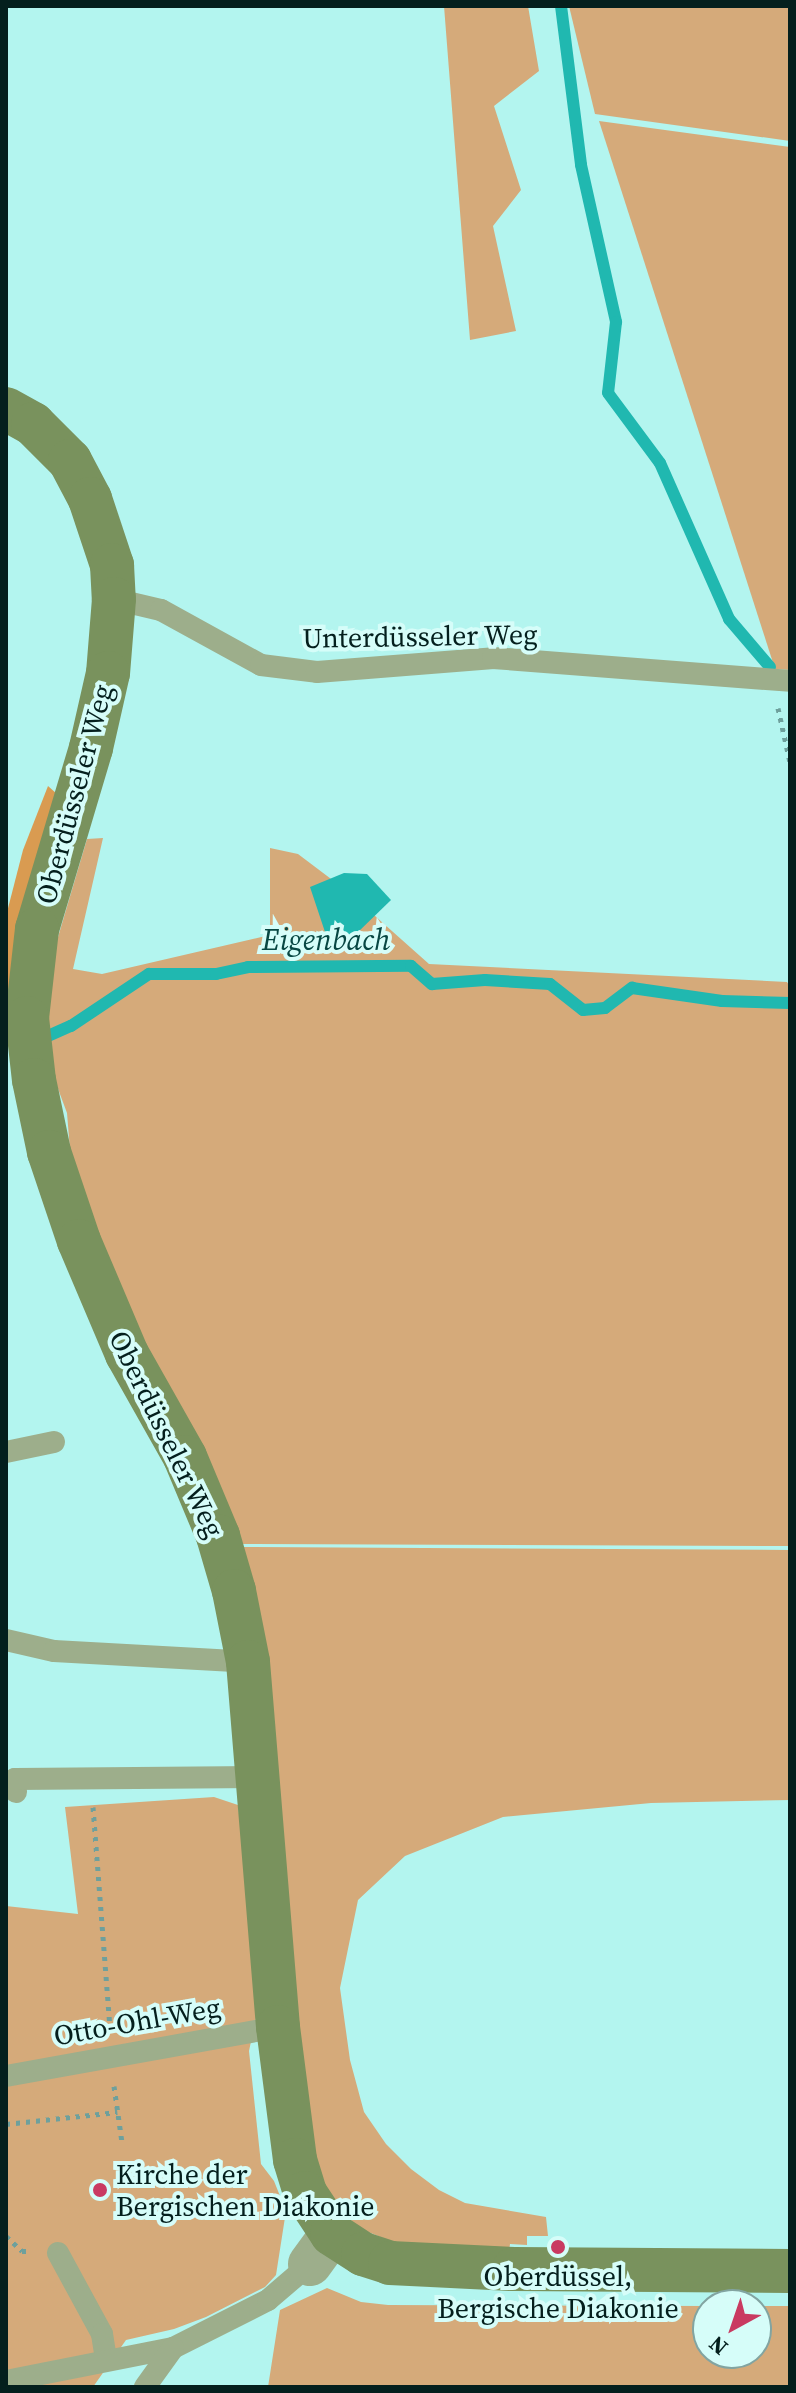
<!DOCTYPE html>
<meta charset="utf-8">
<style>
body{margin:0}
#map{position:relative;width:796px;height:2393px;overflow:hidden;background:#b3f5ef;font-family:"Source Serif 4",serif}
div>[style]{position:absolute}
[style*='--x']{left:calc(var(--x)*1px);top:calc(var(--y)*1px);width:calc(var(--w)*1px);rotate:calc(var(--a)*1deg)}
.green>*{inset:0;background:#d5aa7a}
.forest>*{inset:0;background:#d99b51}
.water>*{inset:0;background:#20b8b0}
.stream>*{height:12px;margin:-6px;padding:0 6px;transform-origin:6px;border-radius:6px;background:#20b8b0}
.path>*{height:5px;margin-top:-2.5px;transform-origin:0;background:repeating-linear-gradient(90deg,#6ea09c 0 4px,transparent 0 10px)}
.lane>*{height:22px;margin:-11px;padding:0 11px;transform-origin:11px;border-radius:11px;background:#9dae8b}
.street>*{height:44px;margin:-22px;padding:0 22px;transform-origin:22px;border-radius:22px;background:#9dae8b}
.secondary>*{height:44px;margin:-22px;padding:0 22px;transform-origin:22px;border-radius:22px;background:#79925d}
.dots>*{width:22px;height:22px;translate:-50% -50%;box-sizing:border-box;border:4px solid #d6fdf9;border-radius:50%}
span{translate:-50% -50%;white-space:nowrap;text-align:center;line-height:1.15;-webkit-text-stroke:8px #d6fdf9;paint-order:stroke}
.street-label{font-size:28px;color:#041f1d}
.poi-label{font-size:28px;color:#041f1d}
.left{translate:0 -50%;text-align:left}
.water-label{font-size:30px;color:#084743;font-style:italic}
.frame{position:absolute;inset:0;border:8px solid #041f1d;pointer-events:none}
.north{position:absolute;left:692px;top:2289px;width:80px;height:80px;box-sizing:border-box;background:#d6fdf9;border:2px solid #82a4a1;border-radius:50%;rotate:220deg;font-size:22px;font-weight:700;line-height:32px;text-align:center;color:#041f1d}
.north::after{content:'';display:block;margin:auto;width:28px;height:36px;background:#c93a61;clip-path:polygon(50% 0,100% 100%,50% 72%,0 100%)}
</style>
<div id="map">
<div class="green">
<i style="clip-path:polygon(444px 6px,528px 6px,539px 71px,494px 106px,521px 190px,493px 226px,516px 331px,470px 340px)"></i>
<i style="clip-path:polygon(569px 6px,790px 6px,790px 141px,595px 114px)"></i>
<i style="clip-path:polygon(599px 121px,790px 147px,790px 670px,775px 669px)"></i>
<i style="clip-path:polygon(103px 838px,73px 969px,102px 974px,270px 935px,270px 848px,298px 854px,347px 891px,429px 964px,787px 982px,790px 987px,790px 1546px,240px 1544px,147px 1357px,72px 1175px,67px 1113px,54px 1078px,47px 1019px,53px 954px,87px 839px)"></i>
<i style="clip-path:polygon(239px 1547px,790px 1550px,790px 1800px,651px 1803px,503px 1817px,405px 1856px,358px 1900px,340px 1988px,350px 2060px,364px 2112px,386px 2144px,411px 2169px,439px 2190px,465px 2203px,546px 2217px,548px 2236px,527px 2236px,527px 2245px,510px 2244px,509px 2252px,395px 2243px,361px 2229px,345px 2215px,333px 2202px,313px 2162px)"></i>
<i style="clip-path:polygon(214px 1797px,238px 1805px,260px 1999px,249px 2051px,261px 2164px,274px 2181px,286px 2211px,276px 2275px,265px 2287px,206px 2317px,174px 2329px,126px 2340px,93px 2387px,6px 2387px,6px 1906px,78px 1914px,65px 1807px)"></i>
<i style="clip-path:polygon(327px 2288px,361px 2302px,388px 2305px,708px 2306px,708px 2353px,756px 2353px,756px 2306px,790px 2306px,790px 2387px,268px 2387px,280px 2310px)"></i>
</div>
<div class="forest">
<i style="clip-path:polygon(48px 786px,57px 794px,6px 1004px,6px 916px,23px 850px)"></i>
</div>
<div class="water">
<i style="clip-path:polygon(344px 873px,367px 874px,391px 900px,355px 935px,326px 935px,310px 887px)"></i>
</div>
<div class="stream">
<i style="--x:561;--y:6;--w:160;--a:82.8"></i>
<i style="--x:581;--y:165;--w:161;--a:77.4"></i>
<i style="--x:616;--y:322;--w:71;--a:96.4"></i>
<i style="--x:608;--y:393;--w:87;--a:53.4"></i>
<i style="--x:660;--y:463;--w:171;--a:66.1"></i>
<i style="--x:729;--y:619;--w:63;--a:49.5"></i>
<i style="--x:39;--y:1040;--w:35;--a:-24"></i>
<i style="--x:71;--y:1026;--w:94;--a:-33.7"></i>
<i style="--x:149;--y:974;--w:67;--a:0"></i>
<i style="--x:216;--y:974;--w:33;--a:-12"></i>
<i style="--x:248;--y:967;--w:163;--a:-0.4"></i>
<i style="--x:411;--y:966;--w:28;--a:41"></i>
<i style="--x:432;--y:984;--w:53;--a:-4.3"></i>
<i style="--x:485;--y:980;--w:65;--a:3.5"></i>
<i style="--x:550;--y:984;--w:42;--a:38.2"></i>
<i style="--x:583;--y:1010;--w:22;--a:-5"></i>
<i style="--x:605;--y:1008;--w:34;--a:-37"></i>
<i style="--x:632;--y:988;--w:91;--a:8.2"></i>
<i style="--x:722;--y:1001;--w:68;--a:1.7"></i>
</div>
<div class="path">
<i style="--x:778;--y:708;--w:55;--a:77.5"></i>
<i style="--x:93;--y:1807;--w:223;--a:85.6"></i>
<i style="--x:114;--y:2086;--w:57;--a:81.9"></i>
<i style="--x:6;--y:2124;--w:112;--a:-6.2"></i>
<i style="--x:6;--y:2236;--w:22;--a:43"></i>
<i style="--x:22;--y:2251;--w:7;--a:0"></i>
</div>
<div class="lane">
<i style="--x:114;--y:599;--w:48;--a:13.2"></i>
<i style="--x:161;--y:610;--w:114;--a:28.8"></i>
<i style="--x:261;--y:665;--w:56;--a:7.1"></i>
<i style="--x:317;--y:672;--w:177;--a:-4.5"></i>
<i style="--x:493;--y:658;--w:298;--a:4.4"></i>
<i style="--x:6;--y:1452;--w:49;--a:-11.8"></i>
<i style="--x:6;--y:1640;--w:49;--a:12.9"></i>
<i style="--x:54;--y:1651;--w:194;--a:3.2"></i>
<i style="--x:16;--y:1792;--w:13;--a:-94"></i>
<i style="--x:15;--y:1779;--w:244;--a:-0.5"></i>
<i style="--x:6;--y:2076;--w:276;--a:-10.2"></i>
<i style="--x:58;--y:2253;--w:92;--a:61.5"></i>
<i style="--x:102;--y:2334;--w:26;--a:81"></i>
<i style="--x:6;--y:2381;--w:170;--a:-11.2"></i>
<i style="--x:173;--y:2348;--w:106;--a:-26.8"></i>
<i style="--x:268;--y:2300;--w:55;--a:-40.6"></i>
<i style="--x:145;--y:2387;--w:48;--a:-54.3"></i>
</div>
<div class="street">
<i style="--x:310;--y:2264;--w:37;--a:-54"></i>
</div>
<div class="secondary">
<i style="--x:6;--y:409;--w:31;--a:29"></i>
<i style="--x:33;--y:424;--w:52;--a:45"></i>
<i style="--x:70;--y:461;--w:43;--a:62.2"></i>
<i style="--x:90;--y:499;--w:70;--a:71.6"></i>
<i style="--x:112;--y:565;--w:34;--a:87"></i>
<i style="--x:114;--y:599;--w:74;--a:94.6"></i>
<i style="--x:108;--y:673;--w:77;--a:102.8"></i>
<i style="--x:91;--y:748;--w:189;--a:106.6"></i>
<i style="--x:37;--y:929;--w:90;--a:96.4"></i>
<i style="--x:27;--y:1018;--w:62;--a:83.6"></i>
<i style="--x:34;--y:1080;--w:74;--a:78.2"></i>
<i style="--x:49;--y:1152;--w:94;--a:71.4"></i>
<i style="--x:79;--y:1241;--w:123;--a:67"></i>
<i style="--x:127;--y:1354;--w:118;--a:60.6"></i>
<i style="--x:185;--y:1457;--w:86;--a:67.3"></i>
<i style="--x:218;--y:1536;--w:57;--a:73.8"></i>
<i style="--x:234;--y:1591;--w:72;--a:78.8"></i>
<i style="--x:248;--y:1662;--w:366;--a:85.3"></i>
<i style="--x:278;--y:2027;--w:134;--a:82.7"></i>
<i style="--x:295;--y:2160;--w:34;--a:73"></i>
<i style="--x:305;--y:2193;--w:49;--a:56.6"></i>
<i style="--x:332;--y:2234;--w:37;--a:33"></i>
<i style="--x:363;--y:2254;--w:28;--a:18"></i>
<i style="--x:390;--y:2263;--w:124;--a:2.8"></i>
<i style="--x:514;--y:2269;--w:276;--a:0.4"></i>
</div>
<div class="dots">
<i style="left:100px;top:2190px;background:#c93a61"></i>
<i style="left:558px;top:2247px;background:#c93a61"></i>
</div>
<div class="street-label">
<span style="left:420px;top:636px;rotate:-1deg">Unterdüsseler Weg</span>
<span style="left:74px;top:794px;rotate:-75deg">Oberdüsseler Weg</span>
<span style="left:167px;top:1434px;rotate:64deg">Oberdüsseler Weg</span>
<span style="left:137px;top:2021px;rotate:-10deg">Otto-Ohl-Weg</span>
</div>
<div class="poi-label">
<span class="left" style="left:116px;top:2190px">Kirche der<br>Bergischen Diakonie</span>
<span style="left:558px;top:2292px">Oberdüssel,<br>Bergische Diakonie</span>
</div>
<div class="water-label">
<span style="left:326px;top:940px">Eigenbach</span>
</div>
<div class="frame"></div>
<div class="north">N</div>
</div>
